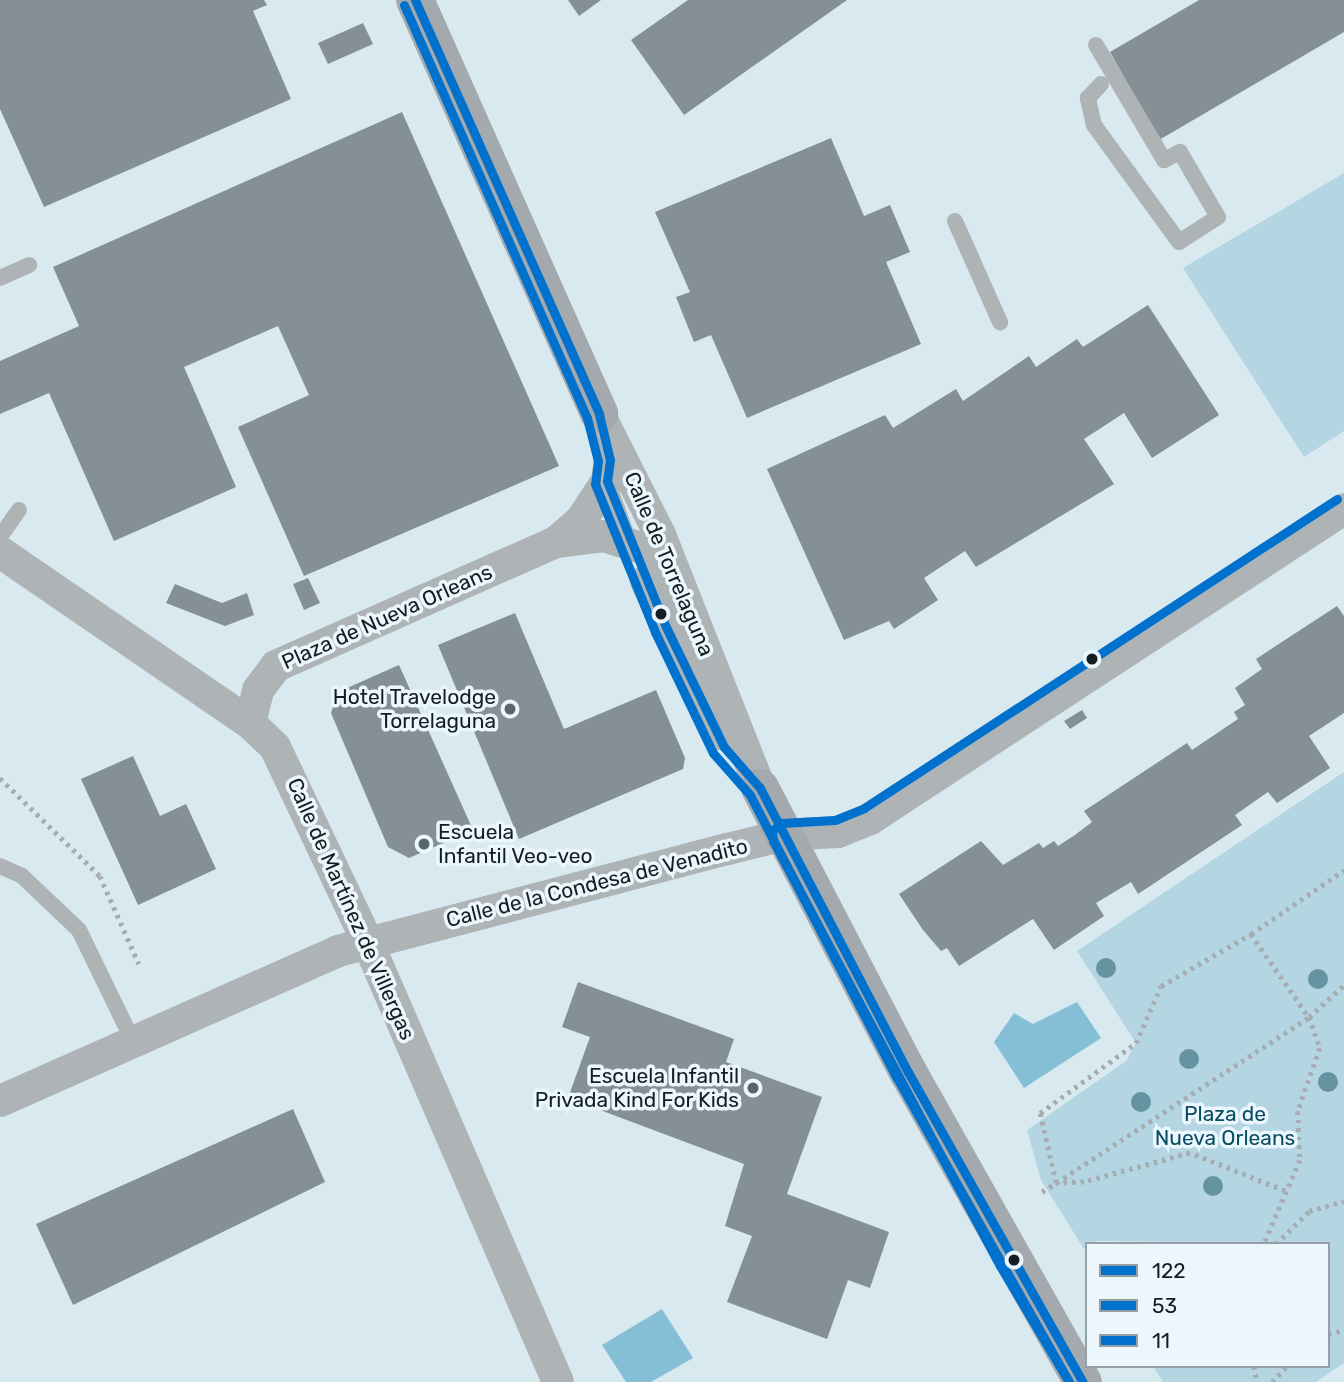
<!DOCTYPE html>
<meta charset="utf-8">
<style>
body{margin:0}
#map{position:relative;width:1344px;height:1382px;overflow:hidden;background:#d9e9f0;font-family:Rubik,sans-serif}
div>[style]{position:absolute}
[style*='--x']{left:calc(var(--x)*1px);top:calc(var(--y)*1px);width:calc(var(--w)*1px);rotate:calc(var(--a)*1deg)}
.green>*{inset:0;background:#b4d5e2}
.water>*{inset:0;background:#84bfd5}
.building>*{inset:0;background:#849095}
.path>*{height:4.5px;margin-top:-2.25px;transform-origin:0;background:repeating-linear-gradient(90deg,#a6adb0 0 3.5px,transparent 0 8.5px)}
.lane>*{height:16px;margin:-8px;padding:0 8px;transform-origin:8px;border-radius:8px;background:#aeb3b6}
.street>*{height:32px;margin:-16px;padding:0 16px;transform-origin:16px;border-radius:16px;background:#aeb3b6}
.secondary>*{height:38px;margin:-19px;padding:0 19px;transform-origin:19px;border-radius:19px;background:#a3a9ac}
.bus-1>*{height:9px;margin:-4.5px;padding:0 4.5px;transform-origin:4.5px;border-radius:4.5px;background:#0072ce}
.bus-2>*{height:9px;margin:-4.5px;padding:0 4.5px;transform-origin:4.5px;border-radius:4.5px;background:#0072ce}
.bus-3>*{height:9px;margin:-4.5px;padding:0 4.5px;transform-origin:4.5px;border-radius:4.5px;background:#0072ce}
.trees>*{width:20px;height:20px;margin:-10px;border-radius:50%;background:#6693a1}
.dots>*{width:19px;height:19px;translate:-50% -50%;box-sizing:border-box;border:4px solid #ebf7fc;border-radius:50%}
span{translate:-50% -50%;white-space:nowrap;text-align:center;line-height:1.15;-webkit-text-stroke:7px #ebf7fc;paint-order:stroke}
.street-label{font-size:21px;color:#121e22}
.poi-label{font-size:21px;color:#121e22}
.right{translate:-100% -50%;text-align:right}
.left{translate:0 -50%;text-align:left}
.park-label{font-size:21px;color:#084c61}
.legend{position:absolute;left:1085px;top:1242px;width:245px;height:126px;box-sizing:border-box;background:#ebf7fc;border:2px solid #94a0a5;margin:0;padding:9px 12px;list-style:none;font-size:21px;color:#121e22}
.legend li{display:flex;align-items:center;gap:14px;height:35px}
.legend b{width:35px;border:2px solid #94a0a5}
</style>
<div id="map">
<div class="green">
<i style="clip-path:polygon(1344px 173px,1344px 431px,1304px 457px,1183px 268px)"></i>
<i style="clip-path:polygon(1344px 772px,1344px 1363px,1316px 1382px,1163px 1382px,1153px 1366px,1328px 1366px,1328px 1244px,1096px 1241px,1084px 1249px,1041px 1180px,1027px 1130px,1126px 1061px,1136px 1043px,1077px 951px)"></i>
</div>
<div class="water">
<i style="clip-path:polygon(1077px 1002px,1101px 1038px,1024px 1088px,994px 1042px,1014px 1013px,1033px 1024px)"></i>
<i style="clip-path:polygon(662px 1309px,693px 1358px,651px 1382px,626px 1382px,602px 1345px)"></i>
</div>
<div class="building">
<i style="clip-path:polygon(0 0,264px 0,267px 5px,253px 11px,291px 99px,44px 207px,0 109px)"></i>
<i style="clip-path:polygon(568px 0,601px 0,579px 16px)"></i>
<i style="clip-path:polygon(688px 0,847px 0,684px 115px,631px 40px)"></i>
<i style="clip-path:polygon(1199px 0,1344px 0,1344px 32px,1159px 140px,1110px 52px)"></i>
<i style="clip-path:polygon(363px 23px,373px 44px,328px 64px,318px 43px)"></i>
<i style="clip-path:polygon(402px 112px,559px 466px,304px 576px,238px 427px,309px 395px,278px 326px,184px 367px,236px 487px,114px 541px,49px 393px,0 414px,0 361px,79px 326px,53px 267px)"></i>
<i style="clip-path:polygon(831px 138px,864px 216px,890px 205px,910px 252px,886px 262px,921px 344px,747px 418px,711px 335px,694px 342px,676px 297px,690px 292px,655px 212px)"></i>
<i style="clip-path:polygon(1148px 305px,1219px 415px,1152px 458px,1124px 413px,1084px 439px,1114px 484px,976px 567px,965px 551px,924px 578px,938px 600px,894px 629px,889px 621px,844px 640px,767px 469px,885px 415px,893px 428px,956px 389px,963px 401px,1029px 356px,1036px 367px,1077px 339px,1083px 347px)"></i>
<i style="clip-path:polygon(308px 578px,320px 603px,304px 610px,293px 584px)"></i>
<i style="clip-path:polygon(175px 584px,222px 603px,247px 593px,254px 615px,225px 626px,166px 603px)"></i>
<i style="clip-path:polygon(1337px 606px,1344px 616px,1344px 713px,1309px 736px,1330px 768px,1277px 803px,1268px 792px,1235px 815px,1242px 825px,1138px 894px,1131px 882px,1096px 903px,1104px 916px,1054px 950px,1033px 919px,959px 966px,947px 948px,941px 951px,923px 930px,899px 894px,981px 841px,1003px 865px,1039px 843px,1043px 848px,1054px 841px,1058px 846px,1075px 835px,1092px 822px,1084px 811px,1187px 743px,1192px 750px,1238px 719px,1234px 712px,1245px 705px,1235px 688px,1262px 669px,1256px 659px)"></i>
<i style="clip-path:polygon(515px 613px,564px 729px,656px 690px,685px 758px,683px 769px,519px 839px,438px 645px)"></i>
<i style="clip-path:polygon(399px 665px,473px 830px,409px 858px,388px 847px,331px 713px,338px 692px)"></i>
<i style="clip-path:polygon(1082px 710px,1087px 718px,1070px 729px,1064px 721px)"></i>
<i style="clip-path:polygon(133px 756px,160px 816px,186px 804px,216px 869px,138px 905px,81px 779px)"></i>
<i style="clip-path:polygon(578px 982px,734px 1039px,726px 1062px,822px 1097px,787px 1194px,889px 1232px,870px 1288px,848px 1280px,827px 1339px,727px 1302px,752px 1236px,725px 1226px,744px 1164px,568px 1098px,590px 1037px,562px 1027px)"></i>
<i style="clip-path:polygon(293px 1109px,325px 1182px,73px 1305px,36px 1224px)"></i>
</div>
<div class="path">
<i style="--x:0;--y:778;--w:140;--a:44.4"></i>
<i style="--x:100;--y:876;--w:96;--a:66.1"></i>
<i style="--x:1251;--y:934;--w:101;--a:55.1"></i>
<i style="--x:1309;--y:1017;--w:33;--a:70"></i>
<i style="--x:1320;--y:1048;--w:67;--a:109.2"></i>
<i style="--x:1298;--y:1111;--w:49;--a:87.7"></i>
<i style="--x:1300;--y:1160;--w:91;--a:113.2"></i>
<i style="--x:1285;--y:1191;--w:102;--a:-158.2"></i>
<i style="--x:1190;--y:1153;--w:110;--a:164.7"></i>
<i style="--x:1084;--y:1182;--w:28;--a:178"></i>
<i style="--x:1056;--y:1183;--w:72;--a:-102.9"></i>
<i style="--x:1040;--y:1113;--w:119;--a:-36.1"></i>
<i style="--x:1136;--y:1043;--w:62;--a:-66.3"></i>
<i style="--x:1161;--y:986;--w:104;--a:-30"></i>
<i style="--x:1251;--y:934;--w:113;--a:-34.5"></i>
<i style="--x:1042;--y:1192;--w:319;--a:-33.2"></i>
<i style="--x:1309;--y:1017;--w:47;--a:-42.4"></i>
<i style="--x:1276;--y:1244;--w:47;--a:-45"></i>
<i style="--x:1309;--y:1211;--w:36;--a:-16"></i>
<i style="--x:1328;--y:1334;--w:16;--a:-14"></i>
<i style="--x:1254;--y:1366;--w:16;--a:79"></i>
<i style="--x:1272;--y:1382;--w:22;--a:-47"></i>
</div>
<div class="lane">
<i style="--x:1096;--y:45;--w:134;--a:59.4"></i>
<i style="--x:1164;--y:160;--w:18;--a:-27"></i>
<i style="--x:1180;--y:152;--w:75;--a:59.7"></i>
<i style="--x:1218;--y:217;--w:46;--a:147.3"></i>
<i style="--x:1179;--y:242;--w:145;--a:-126"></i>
<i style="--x:1094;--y:125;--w:28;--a:-103"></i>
<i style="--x:1088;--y:98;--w:19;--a:-47"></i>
<i style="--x:955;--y:221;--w:111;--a:66"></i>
<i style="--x:0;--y:278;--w:32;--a:-24"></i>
<i style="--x:607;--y:481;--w:64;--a:69.9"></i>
<i style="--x:0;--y:537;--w:33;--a:-55"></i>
<i style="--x:0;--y:866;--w:24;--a:24"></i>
<i style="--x:22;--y:876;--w:79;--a:43.5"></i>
<i style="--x:79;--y:930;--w:123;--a:64.1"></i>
</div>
<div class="street">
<i style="--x:599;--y:414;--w:136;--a:63.2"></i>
<i style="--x:660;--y:535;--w:272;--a:68.4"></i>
<i style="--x:556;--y:542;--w:35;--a:-41"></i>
<i style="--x:582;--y:519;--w:45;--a:-56.7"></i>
<i style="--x:607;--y:481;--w:21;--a:-82"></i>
<i style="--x:610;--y:460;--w:25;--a:-102"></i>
<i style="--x:0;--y:552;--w:303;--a:34.4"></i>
<i style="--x:250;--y:723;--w:35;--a:44"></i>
<i style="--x:275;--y:747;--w:217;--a:64.6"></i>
<i style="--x:368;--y:943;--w:478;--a:66.6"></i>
<i style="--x:646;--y:581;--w:169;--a:64.8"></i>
<i style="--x:250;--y:723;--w:34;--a:-76"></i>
<i style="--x:258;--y:690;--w:30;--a:-53"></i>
<i style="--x:276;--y:666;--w:306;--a:-23.9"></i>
<i style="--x:556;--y:542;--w:48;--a:-7.1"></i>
<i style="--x:604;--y:536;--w:45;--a:18"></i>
<i style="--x:647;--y:550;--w:59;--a:60.4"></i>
<i style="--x:676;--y:601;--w:19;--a:39"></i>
<i style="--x:0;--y:1101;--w:370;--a:-23.9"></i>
<i style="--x:338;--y:951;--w:403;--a:-14.7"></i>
<i style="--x:728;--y:849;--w:58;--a:-14"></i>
<i style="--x:784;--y:835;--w:54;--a:-3.2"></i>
<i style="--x:838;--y:832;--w:35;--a:-22"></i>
<i style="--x:870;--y:819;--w:566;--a:-33.19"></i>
</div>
<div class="secondary">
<i style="--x:415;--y:0;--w:453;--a:66"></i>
<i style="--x:760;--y:788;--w:320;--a:62.5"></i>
<i style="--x:908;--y:1072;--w:356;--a:60.6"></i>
</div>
<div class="bus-1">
<i style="--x:415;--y:0;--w:453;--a:66"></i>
<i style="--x:599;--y:414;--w:47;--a:76.6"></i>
<i style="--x:610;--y:460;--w:21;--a:98"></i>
<i style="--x:607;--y:481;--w:157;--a:68"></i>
<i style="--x:666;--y:627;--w:133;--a:64.2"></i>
<i style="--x:724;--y:747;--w:55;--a:48.7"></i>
<i style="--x:760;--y:788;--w:320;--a:62.5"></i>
<i style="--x:908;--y:1072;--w:356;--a:60.6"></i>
</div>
<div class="bus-2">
<i style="--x:404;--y:5;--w:452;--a:66.1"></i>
<i style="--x:587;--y:418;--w:44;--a:75.7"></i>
<i style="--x:598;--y:461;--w:23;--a:97"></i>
<i style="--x:595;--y:484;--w:160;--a:67.9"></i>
<i style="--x:655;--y:632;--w:134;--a:64.4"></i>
<i style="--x:713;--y:753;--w:56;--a:48.6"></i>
<i style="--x:750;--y:795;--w:319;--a:62.6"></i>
<i style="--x:897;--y:1078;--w:349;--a:60.5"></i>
</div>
<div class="bus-3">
<i style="--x:1069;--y:1382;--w:135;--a:-120.7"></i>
<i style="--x:1000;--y:1266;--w:482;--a:-118.1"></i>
<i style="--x:773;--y:841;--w:10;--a:-96"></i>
<i style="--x:772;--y:831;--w:12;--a:-42"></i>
<i style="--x:781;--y:823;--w:54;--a:-3.2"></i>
<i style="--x:835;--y:820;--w:31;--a:-22"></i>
<i style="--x:864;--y:808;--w:565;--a:-33.16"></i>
</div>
<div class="trees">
<i style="left:1106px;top:968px"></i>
<i style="left:1318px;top:979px"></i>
<i style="left:1189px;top:1059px"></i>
<i style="left:1328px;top:1082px"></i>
<i style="left:1141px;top:1102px"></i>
<i style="left:1213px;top:1186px"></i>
</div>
<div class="dots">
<i style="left:661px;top:614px;background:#121e22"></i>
<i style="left:1092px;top:659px;background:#121e22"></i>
<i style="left:510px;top:709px;background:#58656a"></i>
<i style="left:424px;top:844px;background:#58656a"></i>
<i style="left:753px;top:1088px;background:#58656a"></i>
<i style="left:1014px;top:1260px;background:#121e22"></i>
</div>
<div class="street-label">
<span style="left:669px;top:564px;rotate:67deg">Calle de Torrelaguna</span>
<span style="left:387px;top:617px;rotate:-24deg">Plaza de Nueva Orleans</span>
<span style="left:597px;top:883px;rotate:-14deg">Calle de la Condesa de Venadito</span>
<span style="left:351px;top:909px;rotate:66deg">Calle de Martínez de Villergas</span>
</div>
<div class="poi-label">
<span class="right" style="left:496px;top:709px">Hotel Travelodge<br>Torrelaguna</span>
<span class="left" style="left:438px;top:844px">Escuela<br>Infantil Veo-veo</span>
<span class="right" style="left:739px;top:1088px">Escuela Infantil<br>Privada Kind For Kids</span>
</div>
<div class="park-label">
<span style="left:1225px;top:1126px">Plaza de<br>Nueva Orleans</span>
</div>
<ul class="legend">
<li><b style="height:9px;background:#0072ce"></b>122</li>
<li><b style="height:9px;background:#0072ce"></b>53</li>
<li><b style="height:9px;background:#0072ce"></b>11</li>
</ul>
</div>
